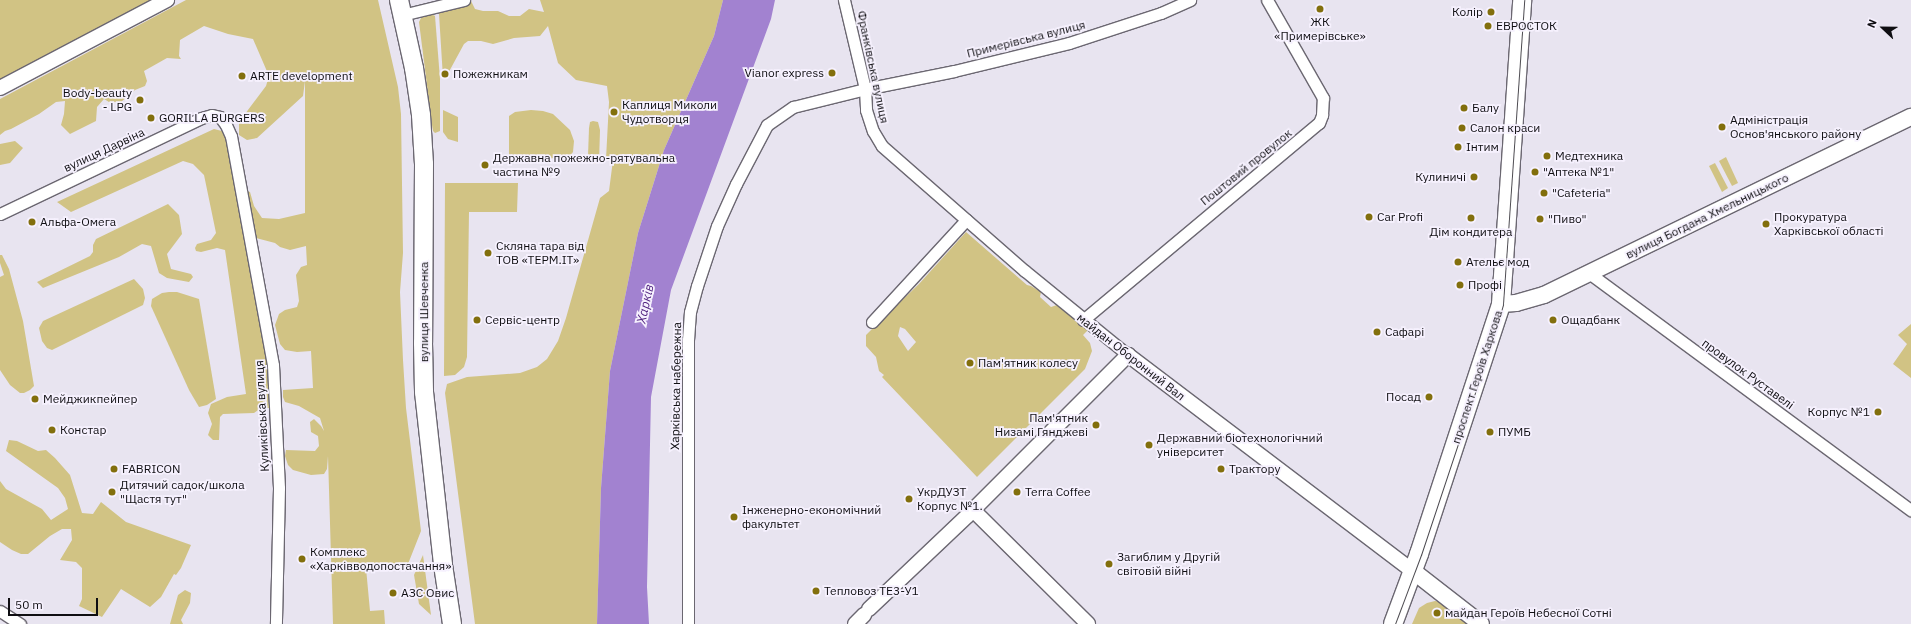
<!DOCTYPE html>
<meta charset="utf-8">
<style>
body{margin:0}
#map{position:relative;width:1911px;height:624px;overflow:hidden;background:#e8e4f0;font-family:"IBM Plex Sans",sans-serif}
div>[style]{position:absolute}
[style*='--x']{left:calc(var(--x)*1px);top:calc(var(--y)*1px);width:calc(var(--w)*1px);rotate:calc(var(--a)*1deg)}
.green>*{inset:0;background:#d1c384}
.water>*{inset:0;background:#a282d0}
.roads{filter:drop-shadow(1px 0 #6b6771) drop-shadow(-1px 0 #6b6771) drop-shadow(0 1px #6b6771) drop-shadow(0 -1px #6b6771)}
.minor>*{height:11px;margin:-5.5px;padding:0 5.5px;transform-origin:5.5px;border-radius:5.5px;background:#fff}
.tertiary>*{height:14px;margin:-7px;padding:0 7px;transform-origin:7px;border-radius:7px;background:#fff}
.secondary>*{height:16px;margin:-8px;padding:0 8px;transform-origin:8px;border-radius:8px;background:#fff}
.primary>*{height:18px;margin:-9px;padding:0 9px;transform-origin:9px;border-radius:9px;background:#fff}
.tram>*{height:1px;margin:-0.5px;padding:0 0.5px;transform-origin:0.5px;border-radius:0.5px;background:#4c4a50}
.dots>*{width:11px;height:11px;translate:-50% -50%;box-sizing:border-box;border:2px solid #f6f1fe;border-radius:50%}
span{translate:-50% -50%;white-space:nowrap;text-align:center;line-height:1.15;-webkit-text-stroke:3.5px #f6f1fe;paint-order:stroke}
.poi-label{font-size:12px;color:#0f0e12}
.right{translate:-100% -50%;text-align:right}
.left{translate:0 -50%;text-align:left}
.street-label{font-size:12px;color:#0f0e12}
.water-label{font-size:13px;color:#522581;font-style:italic}
.north{position:absolute;left:1863px;top:8px;width:40px;height:40px;-webkit-text-stroke:3px #f6f1fe;paint-order:stroke;rotate:292deg;font-size:11px;font-weight:700;line-height:16px;text-align:center;color:#0f0e12}
.north::after{content:'';display:block;margin:auto;width:14px;height:18px;background:#0f0e12;clip-path:polygon(50% 0,100% 100%,50% 72%,0 100%)}
.scale{position:absolute;left:8px;top:598px;width:90px;height:18px;box-sizing:border-box;border:2px solid #0f0e12;border-top:0;padding-left:5px;font-size:12px;line-height:14px;white-space:nowrap;color:#0f0e12;-webkit-text-stroke:3px #f6f1fe;paint-order:stroke}
</style>
<div id="map">
<div class="green">
<i style="clip-path:polygon(0 0,167px 0,0 88px)"></i>
<i style="clip-path:polygon(186px 0,378px 0,398px 87px,401px 114px,403px 253px,400px 292px,403px 360px,406px 408px,421px 531px,408px 564px,366px 568px,370px 611px,384px 610px,385px 624px,333px 624px,328px 456px,327px 469px,324px 474px,311px 475px,293px 470px,288px 465px,285px 456px,286px 450px,315px 451px,319px 446px,318px 436px,311px 432px,310px 422px,314px 419px,321px 426px,324px 431px,320px 418px,299px 406px,285px 402px,283px 397px,283px 390px,313px 388px,311px 351px,297px 352px,285px 350px,280px 344px,275px 325px,279px 314px,285px 310px,297px 307px,299px 301px,296px 275px,301px 267px,307px 265px,306px 246px,290px 250px,280px 247px,275px 243px,256px 238px,251px 230px,244px 190px,250px 192px,254px 206px,262px 218px,279px 219px,305px 213px,305px 81px,303px 96px,257px 138px,247px 140px,239px 135px,239px 122px,266px 86px,269px 76px,253px 39px,228px 34px,204px 26px,180px 40px,179px 56px,181px 59px,167px 58px,144px 71px,147px 81px,145px 86px,135px 90px,121px 102px,109px 102px,104px 99px,97px 107px,96px 121px,70px 134px,61px 125px,64px 114px,65px 101px,56px 102px,39px 114px,11px 129px,5px 131px,0 135px,0 99px)"></i>
<i style="clip-path:polygon(540px 0,723px 0,714px 36px,664px 150px,638px 233px,610px 371px,601px 488px,597px 624px,475px 624px,445px 393px,447px 384px,467px 377px,520px 373px,537px 367px,547px 359px,558px 341px,566px 318px,600px 198px,609px 191px,613px 160px,606px 159px,609px 102px,607px 86px,576px 80px,558px 63px,548px 26px,540px 36px,514px 38px,493px 44px,481px 41px,468px 41px,464px 44px,445px 79px,443px 78px,439px 14px,440px 8px,471px 1px,475px 9px,483px 11px,498px 11px,509px 16px,520px 16px,529px 9px,544px 12px)"></i>
<i style="clip-path:polygon(431px 14px,435px 16px,440px 79px,440px 131px,435px 133px,433px 131px,432px 125px,419px 22px,421px 18px)"></i>
<i style="clip-path:polygon(443px 110px,458px 117px,458px 142px,448px 139px,443px 132px)"></i>
<i style="clip-path:polygon(531px 110px,543px 111px,553px 114px,570px 130px,574px 141px,573px 152px,568px 158px,509px 159px,509px 116px,515px 112px)"></i>
<i style="clip-path:polygon(593px 121px,598px 122px,600px 130px,599px 162px,595px 164px,589px 161px,588px 156px,589px 128px,590px 122px)"></i>
<i style="clip-path:polygon(214px 129px,226px 132px,230px 144px,267px 364px,269px 408px,261px 408px,254px 413px,223px 414px,220px 417px,219px 440px,213px 440px,208px 435px,212px 424px,208px 413px,211px 404px,227px 397px,246px 394px,225px 250px,217px 248px,201px 252px,196px 251px,195px 248px,197px 244px,211px 240px,216px 233px,204px 175px,193px 164px,183px 161px,71px 212px,57px 202px)"></i>
<i style="clip-path:polygon(15px 141px,23px 148px,10px 163px,0 165px,0 144px)"></i>
<i style="clip-path:polygon(1726px 157px,1738px 183px,1732px 186px,1719px 161px)"></i>
<i style="clip-path:polygon(1715px 163px,1728px 188px,1722px 192px,1709px 166px)"></i>
<i style="clip-path:polygon(445px 183px,518px 183px,517px 212px,469px 212px,467px 357px,464px 367px,455px 375px,444px 376px)"></i>
<i style="clip-path:polygon(168px 204px,179px 215px,182px 234px,167px 254px,171px 269px,191px 274px,193px 277px,189px 282px,167px 278px,159px 273px,151px 246px,142px 244px,119px 257px,43px 288px,37px 282px,90px 256px,93px 252px,93px 245px,96px 239px)"></i>
<i style="clip-path:polygon(evenodd,966px 232px,1027px 285px,1031px 286px,1041px 292px,1040px 297px,1051px 307px,1057px 305px,1066px 310px,1089px 329px,1083px 335px,1090px 343px,1092px 351px,1085px 369px,977px 477px,882px 377px,884px 375px,879px 371px,876px 357px,866px 346px,866px 335px,872px 329px,919px 284px,966px 232px,900px 327px,905px 329px,916px 342px,908px 351px,898px 336px,900px 327px)"></i>
<i style="clip-path:polygon(0 255px,2px 255px,9px 269px,23px 321px,34px 386px,30px 390px,24px 393px,20px 393px,10px 385px,0 370px,0 277px,4px 275px,0 263px)"></i>
<i style="clip-path:polygon(134px 279px,143px 289px,145px 298px,143px 305px,52px 350px,47px 348px,42px 341px,39px 328px,43px 321px)"></i>
<i style="clip-path:polygon(169px 292px,177px 292px,199px 299px,216px 399px,207px 405px,199px 407px,189px 390px,151px 306px,152px 299px,162px 293px)"></i>
<i style="clip-path:polygon(1911px 324px,1911px 378px,1893px 364px,1907px 344px,1898px 335px)"></i>
<i style="clip-path:polygon(9px 440px,17px 441px,38px 451px,46px 450px,55px 458px,70px 475px,82px 513px,93px 514px,101px 502px,126px 522px,191px 545px,181px 568px,176px 575px,174px 574px,161px 597px,150px 607px,121px 589px,102px 617px,79px 606px,82px 599px,82px 568px,76px 562px,60px 560px,72px 540px,71px 529px,62px 529px,50px 536px,28px 554px,21px 554px,12px 550px,0 542px,0 481px,6px 489px,42px 509px,51px 520px,68px 509px,65px 498px,58px 488px,6px 451px)"></i>
<i style="clip-path:polygon(423px 555px,431px 615px,419px 604px,414px 575px)"></i>
<i style="clip-path:polygon(185px 590px,191px 593px,190px 603px,181px 620px,183px 624px,170px 624px,178px 595px)"></i>
<i style="clip-path:polygon(1435px 601px,1442px 602px,1472px 624px,1412px 624px,1419px 608px,1427px 603px)"></i>
</div>
<div class="water">
<i style="clip-path:polygon(723px 0,775px 0,771px 19px,671px 290px,651px 397px,647px 587px,649px 624px,597px 624px,601px 488px,610px 371px,638px 233px,664px 150px,714px 36px)"></i>
</div>
<div class="roads">
<div class="minor">
<i style="--x:844;--y:0;--w:91;--a:76.7"></i>
<i style="--x:865;--y:89;--w:21;--a:87"></i>
<i style="--x:866;--y:110;--w:22;--a:72"></i>
<i style="--x:873;--y:131;--w:17;--a:59"></i>
<i style="--x:882;--y:146;--w:190;--a:41.2"></i>
<i style="--x:1025;--y:271;--w:133;--a:39.2"></i>
<i style="--x:402;--y:15;--w:64;--a:-13.6"></i>
<i style="--x:0;--y:214;--w:223;--a:-25.5"></i>
<i style="--x:201;--y:118;--w:11;--a:-15"></i>
<i style="--x:212;--y:115;--w:8;--a:14"></i>
<i style="--x:220;--y:117;--w:10;--a:53"></i>
<i style="--x:226;--y:125;--w:12;--a:66"></i>
<i style="--x:231;--y:136;--w:233;--a:79.6"></i>
<i style="--x:273;--y:365;--w:123;--a:87.2"></i>
<i style="--x:279;--y:488;--w:136;--a:91.3"></i>
<i style="--x:1589;--y:273;--w:400;--a:36.4"></i>
<i style="--x:1083;--y:320;--w:307;--a:-39.9"></i>
<i style="--x:1319;--y:123;--w:9;--a:-69"></i>
<i style="--x:1322;--y:115;--w:17;--a:-87"></i>
<i style="--x:1323;--y:98;--w:113;--a:-119.7"></i>
<i style="--x:872;--y:322;--w:139;--a:-47.3"></i>
<i style="--x:0;--y:611;--w:24;--a:33"></i>
<i style="--x:688;--y:624;--w:284;--a:-90"></i>
<i style="--x:688;--y:340;--w:28;--a:-86"></i>
<i style="--x:690;--y:312;--w:27;--a:-75"></i>
<i style="--x:697;--y:286;--w:63;--a:-71.6"></i>
<i style="--x:717;--y:226;--w:46;--a:-65.7"></i>
<i style="--x:736;--y:184;--w:67;--a:-62.3"></i>
<i style="--x:767;--y:125;--w:32;--a:-35"></i>
<i style="--x:793;--y:107;--w:74;--a:-14"></i>
<i style="--x:865;--y:89;--w:91;--a:-11.4"></i>
<i style="--x:954;--y:71;--w:118;--a:-13.7"></i>
<i style="--x:1069;--y:43;--w:97;--a:-18.1"></i>
<i style="--x:1161;--y:13;--w:32;--a:-24"></i>
</div>
<div class="tertiary">
<i style="--x:0;--y:88;--w:189;--a:-27.8"></i>
<i style="--x:973;--y:510;--w:162;--a:44.7"></i>
<i style="--x:869;--y:609;--w:135;--a:-43.5"></i>
<i style="--x:967;--y:516;--w:228;--a:-45"></i>
<i style="--x:1128;--y:355;--w:358;--a:37.2"></i>
<i style="--x:855;--y:624;--w:13;--a:-45"></i>
</div>
<div class="secondary">
<i style="--x:1501;--y:304;--w:15;--a:-4"></i>
<i style="--x:1516;--y:303;--w:29;--a:-16"></i>
<i style="--x:1544;--y:295;--w:408;--a:-25.9"></i>
<i style="--x:1413;--y:571;--w:86;--a:37.9"></i>
</div>
<div class="primary">
<i style="--x:399;--y:0;--w:70;--a:77.6"></i>
<i style="--x:414;--y:68;--w:48;--a:81.5"></i>
<i style="--x:421;--y:115;--w:49;--a:86.5"></i>
<i style="--x:424;--y:164;--w:179;--a:90.3"></i>
<i style="--x:423;--y:343;--w:49;--a:88.8"></i>
<i style="--x:424;--y:392;--w:174;--a:83.7"></i>
<i style="--x:443;--y:565;--w:60;--a:81.3"></i>
<i style="--x:1393;--y:624;--w:75;--a:-69.6"></i>
<i style="--x:1419;--y:554;--w:263;--a:-71.8"></i>
<i style="--x:1501;--y:304;--w:305;--a:-86"></i>
</div>
</div>
<div class="tram">
<i style="--x:1395;--y:624;--w:74;--a:-69.4"></i>
<i style="--x:1421;--y:555;--w:231;--a:-71.6"></i>
<i style="--x:1494;--y:336;--w:33;--a:-74"></i>
<i style="--x:1503;--y:304;--w:305;--a:-86"></i>
</div>
<div class="dots">
<i style="left:1320px;top:9px;background:#826f0d"></i>
<i style="left:1491px;top:12px;background:#826f0d"></i>
<i style="left:1488px;top:26px;background:#826f0d"></i>
<i style="left:832px;top:73px;background:#826f0d"></i>
<i style="left:445px;top:74px;background:#826f0d"></i>
<i style="left:242px;top:76px;background:#826f0d"></i>
<i style="left:140px;top:100px;background:#826f0d"></i>
<i style="left:1464px;top:108px;background:#826f0d"></i>
<i style="left:614px;top:112px;background:#826f0d"></i>
<i style="left:151px;top:118px;background:#826f0d"></i>
<i style="left:1722px;top:127px;background:#826f0d"></i>
<i style="left:1462px;top:128px;background:#826f0d"></i>
<i style="left:1458px;top:147px;background:#826f0d"></i>
<i style="left:1547px;top:156px;background:#826f0d"></i>
<i style="left:485px;top:165px;background:#826f0d"></i>
<i style="left:1535px;top:172px;background:#826f0d"></i>
<i style="left:1474px;top:177px;background:#826f0d"></i>
<i style="left:1544px;top:193px;background:#826f0d"></i>
<i style="left:1369px;top:217px;background:#826f0d"></i>
<i style="left:1471px;top:218px;background:#826f0d"></i>
<i style="left:1540px;top:219px;background:#826f0d"></i>
<i style="left:32px;top:222px;background:#826f0d"></i>
<i style="left:1766px;top:224px;background:#826f0d"></i>
<i style="left:488px;top:253px;background:#826f0d"></i>
<i style="left:1458px;top:262px;background:#826f0d"></i>
<i style="left:1460px;top:285px;background:#826f0d"></i>
<i style="left:477px;top:320px;background:#826f0d"></i>
<i style="left:1553px;top:320px;background:#826f0d"></i>
<i style="left:1377px;top:332px;background:#826f0d"></i>
<i style="left:970px;top:363px;background:#826f0d"></i>
<i style="left:1429px;top:397px;background:#826f0d"></i>
<i style="left:35px;top:399px;background:#826f0d"></i>
<i style="left:1878px;top:412px;background:#826f0d"></i>
<i style="left:1096px;top:425px;background:#826f0d"></i>
<i style="left:52px;top:430px;background:#826f0d"></i>
<i style="left:1490px;top:432px;background:#826f0d"></i>
<i style="left:1149px;top:445px;background:#826f0d"></i>
<i style="left:114px;top:469px;background:#826f0d"></i>
<i style="left:1221px;top:469px;background:#826f0d"></i>
<i style="left:112px;top:492px;background:#826f0d"></i>
<i style="left:1017px;top:492px;background:#826f0d"></i>
<i style="left:909px;top:499px;background:#826f0d"></i>
<i style="left:734px;top:517px;background:#826f0d"></i>
<i style="left:302px;top:559px;background:#826f0d"></i>
<i style="left:1109px;top:564px;background:#826f0d"></i>
<i style="left:816px;top:591px;background:#826f0d"></i>
<i style="left:393px;top:593px;background:#826f0d"></i>
<i style="left:1437px;top:613px;background:#826f0d"></i>
</div>
<div class="poi-label">
<span class="right" style="left:1483px;top:12px">Колір</span>
<span style="left:1320px;top:29px">ЖК<br>«Примерівське»</span>
<span class="left" style="left:1496px;top:26px">ЕВРОСТОК</span>
<span class="right" style="left:824px;top:73px">Vianor express</span>
<span class="left" style="left:453px;top:74px">Пожежникам</span>
<span class="left" style="left:250px;top:76px">ARTE development</span>
<span class="right" style="left:132px;top:100px">Body-beauty<br>- LPG</span>
<span class="left" style="left:622px;top:112px">Каплиця Миколи<br>Чудотворця</span>
<span class="left" style="left:1472px;top:108px">Балу</span>
<span class="left" style="left:159px;top:118px">GORILLA BURGERS</span>
<span class="left" style="left:1730px;top:127px">Адміністрація<br>Основ'янського району</span>
<span class="left" style="left:1470px;top:128px">Салон краси</span>
<span class="left" style="left:1466px;top:147px">Інтим</span>
<span class="left" style="left:1555px;top:156px">Медтехника</span>
<span class="left" style="left:493px;top:165px">Державна пожежно-рятувальна<br>частина №9</span>
<span class="left" style="left:1543px;top:172px">"Аптека №1"</span>
<span class="right" style="left:1466px;top:177px">Кулиничі</span>
<span class="left" style="left:1552px;top:193px">"Cafeteria"</span>
<span class="left" style="left:1377px;top:217px">Car Profi</span>
<span class="left" style="left:1774px;top:224px">Прокуратура<br>Харківської області</span>
<span class="left" style="left:1548px;top:219px">"Пиво"</span>
<span class="left" style="left:40px;top:222px">Альфа-Омега</span>
<span style="left:1471px;top:232px">Дім кондитера</span>
<span class="left" style="left:496px;top:253px">Скляна тара від<br>ТОВ «ТЕРМ.ІТ»</span>
<span class="left" style="left:1466px;top:262px">Ательє мод</span>
<span class="left" style="left:1468px;top:285px">Профі</span>
<span class="left" style="left:485px;top:320px">Сервіс-центр</span>
<span class="left" style="left:1561px;top:320px">Ощадбанк</span>
<span class="left" style="left:1385px;top:332px">Сафарі</span>
<span class="left" style="left:978px;top:363px">Пам'ятник колесу</span>
<span class="right" style="left:1421px;top:397px">Посад</span>
<span class="left" style="left:43px;top:399px">Мейджикпейпер</span>
<span class="right" style="left:1870px;top:412px">Корпус №1</span>
<span class="right" style="left:1088px;top:425px">Пам'ятник<br>Низамі Гянджеві</span>
<span class="left" style="left:60px;top:430px">Констар</span>
<span class="left" style="left:1498px;top:432px">ПУМБ</span>
<span class="left" style="left:1157px;top:445px">Державний біотехнологічний<br>університет</span>
<span class="left" style="left:122px;top:469px">FABRICON</span>
<span class="left" style="left:1229px;top:469px">Трактору</span>
<span class="left" style="left:120px;top:492px">Дитячий садок/школа<br>"Щастя тут"</span>
<span class="left" style="left:917px;top:499px">УкрДУЗТ<br>Корпус №1.</span>
<span class="left" style="left:1025px;top:492px">Terra Coffee</span>
<span class="left" style="left:742px;top:517px">Інженерно-економічний<br>факультет</span>
<span class="left" style="left:310px;top:559px">Комплекс<br>«Харківводопостачання»</span>
<span class="left" style="left:1117px;top:564px">Загиблим у Другій<br>світовій війні</span>
<span class="left" style="left:824px;top:591px">Тепловоз ТЕ3-У1</span>
<span class="left" style="left:401px;top:593px">АЗС Овис</span>
<span class="left" style="left:1445px;top:613px">майдан Героїв Небесної Сотні</span>
</div>
<div class="street-label">
<span style="left:1026px;top:39px;rotate:-14deg">Примерівська вулиця</span>
<span style="left:873px;top:67px;rotate:78deg">Франківська вулиця</span>
<span style="left:104px;top:150px;rotate:-25deg">вулиця Дарвіна</span>
<span style="left:1246px;top:167px;rotate:-39deg">Поштовий провулок</span>
<span style="left:1707px;top:216px;rotate:-26deg">вулиця Богдана Хмельницького</span>
<span style="left:424px;top:312px;rotate:-90deg">вулиця Шевченка</span>
<span style="left:1131px;top:357px;rotate:38deg">майдан Оборонний Вал</span>
<span style="left:1748px;top:374px;rotate:36deg">провулок Руставелі</span>
<span style="left:1477px;top:377px;rotate:-72deg">проспект Героїв Харкова</span>
<span style="left:676px;top:386px;rotate:-89deg">Харківська набережна</span>
<span style="left:262px;top:416px;rotate:-93deg">Куликівська вулиця</span>
</div>
<div class="water-label">
<span style="left:646px;top:304px;rotate:-78deg">Харків</span>
</div>
<div class="north">N</div>
<div class="scale">50 m</div>
</div>
